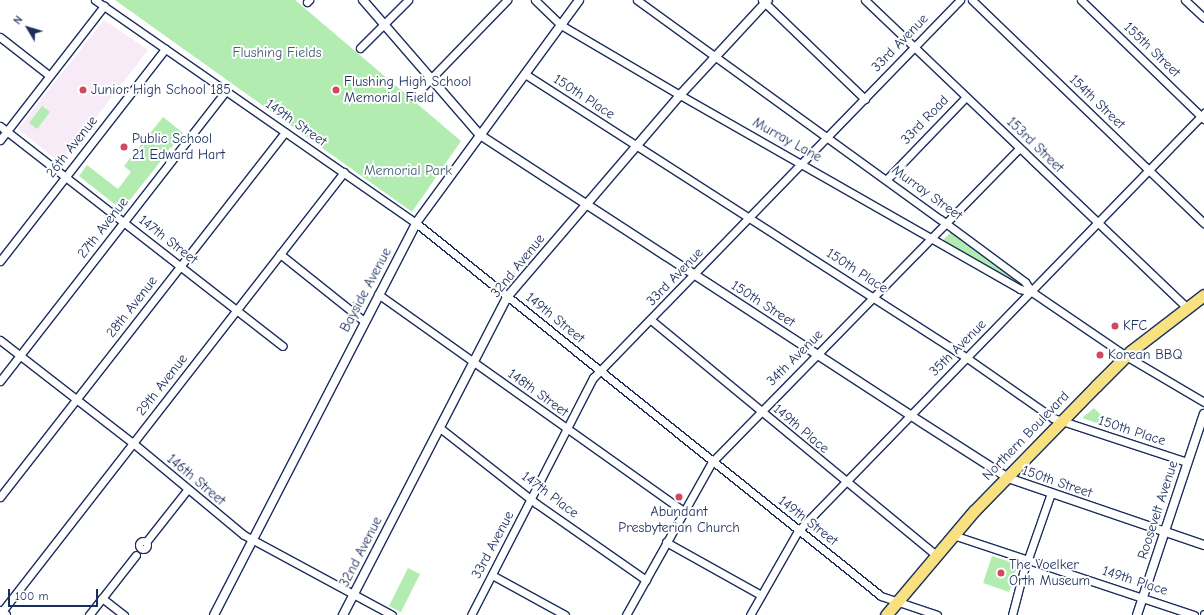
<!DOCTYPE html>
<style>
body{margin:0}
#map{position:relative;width:1204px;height:615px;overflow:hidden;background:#fff;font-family:"Comic Neue",sans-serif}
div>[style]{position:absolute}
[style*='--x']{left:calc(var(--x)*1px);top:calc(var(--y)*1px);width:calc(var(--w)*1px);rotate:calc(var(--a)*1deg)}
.built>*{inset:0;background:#f7ebf7}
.green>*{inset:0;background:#b2ecb0}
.roads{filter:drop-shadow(1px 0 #1b2f5e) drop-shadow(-1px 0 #1b2f5e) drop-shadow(0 1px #1b2f5e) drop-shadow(0 -1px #1b2f5e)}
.minor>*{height:7px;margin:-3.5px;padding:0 3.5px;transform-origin:3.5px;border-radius:3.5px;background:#fff}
.minor>.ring{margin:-3.5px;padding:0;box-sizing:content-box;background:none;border:7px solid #fff;border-radius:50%}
.tertiary>*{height:8px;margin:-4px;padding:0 4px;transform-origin:4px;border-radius:4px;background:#fff}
.primary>*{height:11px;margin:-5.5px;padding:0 5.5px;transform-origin:5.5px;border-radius:5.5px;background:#f8e181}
.dots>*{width:11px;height:11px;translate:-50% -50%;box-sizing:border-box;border:2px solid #fff;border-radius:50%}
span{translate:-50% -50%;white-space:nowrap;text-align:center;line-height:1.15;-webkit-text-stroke:4px #fff;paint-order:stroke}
.street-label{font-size:14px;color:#1b2f5e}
.park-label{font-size:14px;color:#415e72}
.poi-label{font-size:14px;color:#1b2f5e}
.left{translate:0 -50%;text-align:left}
.north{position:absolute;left:8px;top:8px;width:40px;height:40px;-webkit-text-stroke:3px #fff;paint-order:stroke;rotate:308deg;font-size:11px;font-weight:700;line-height:16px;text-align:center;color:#1b2f5e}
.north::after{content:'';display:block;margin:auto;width:14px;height:18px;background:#1b2f5e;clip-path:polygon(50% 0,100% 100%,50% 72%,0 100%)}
.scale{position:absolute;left:8px;top:589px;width:90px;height:18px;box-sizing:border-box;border:2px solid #1b2f5e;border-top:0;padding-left:5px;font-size:12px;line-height:14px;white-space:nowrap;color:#1b2f5e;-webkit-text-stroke:3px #fff;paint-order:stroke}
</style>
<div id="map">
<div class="built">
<i style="clip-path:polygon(104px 20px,148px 50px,61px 163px,18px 129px)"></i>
</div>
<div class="green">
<i style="clip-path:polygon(115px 0,295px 0,461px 141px,412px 212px)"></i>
<i style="clip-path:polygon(42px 106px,50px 112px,37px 129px,29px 123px)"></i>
<i style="clip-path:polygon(163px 117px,183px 133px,122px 210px,79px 176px,87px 165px,118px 189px,131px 172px,124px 166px)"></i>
<i style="clip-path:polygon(950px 233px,953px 233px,1023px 286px,945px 243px,944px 239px)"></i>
<i style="clip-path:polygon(1094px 408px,1102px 416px,1099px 418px,1102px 422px,1100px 424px,1082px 418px)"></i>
<i style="clip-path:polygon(992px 556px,1018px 564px,1009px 592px,983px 583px)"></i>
<i style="clip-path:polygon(408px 568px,420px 574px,401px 612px,389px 606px)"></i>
</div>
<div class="roads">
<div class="minor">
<i style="--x:95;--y:0;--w:391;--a:34.8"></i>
<i style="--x:416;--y:223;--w:596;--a:38.73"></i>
<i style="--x:881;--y:596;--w:59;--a:18.7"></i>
<i style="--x:535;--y:0;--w:36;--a:44"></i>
<i style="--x:561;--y:25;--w:138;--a:30.5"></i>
<i style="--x:680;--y:95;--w:391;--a:29.7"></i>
<i style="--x:1020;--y:289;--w:12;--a:14"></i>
<i style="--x:637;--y:0;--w:374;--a:35.9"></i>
<i style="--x:940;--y:219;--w:106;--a:36.5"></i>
<i style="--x:1025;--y:282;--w:12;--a:55"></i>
<i style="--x:1032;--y:292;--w:114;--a:34.2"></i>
<i style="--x:1126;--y:356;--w:91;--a:30.5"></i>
<i style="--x:762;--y:0;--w:143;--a:43.9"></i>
<i style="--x:865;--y:0;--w:446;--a:43.7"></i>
<i style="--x:972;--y:0;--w:322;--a:43.9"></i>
<i style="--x:1081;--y:0;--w:171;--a:44.1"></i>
<i style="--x:1185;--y:0;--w:26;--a:43"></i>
<i style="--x:307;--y:2;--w:3;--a:-45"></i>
<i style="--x:0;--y:37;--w:63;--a:38"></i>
<i style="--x:360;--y:48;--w:68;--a:-45"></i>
<i style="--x:525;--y:74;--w:525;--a:32.72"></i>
<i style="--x:967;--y:358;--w:105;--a:34.9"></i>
<i style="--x:1053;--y:418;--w:141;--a:18.2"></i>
<i style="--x:414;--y:96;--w:134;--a:-45.9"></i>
<i style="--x:0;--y:126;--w:358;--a:37.9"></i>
<i style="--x:0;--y:140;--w:170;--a:-52.2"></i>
<i style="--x:887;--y:179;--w:114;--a:-46.1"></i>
<i style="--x:280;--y:254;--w:107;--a:38.6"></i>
<i style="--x:0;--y:261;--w:269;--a:-52.1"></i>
<i style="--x:378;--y:294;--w:374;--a:35.4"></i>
<i style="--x:651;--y:320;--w:369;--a:39.5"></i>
<i style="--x:0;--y:340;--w:168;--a:37.8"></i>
<i style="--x:133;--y:443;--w:144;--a:39.7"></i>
<i style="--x:244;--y:535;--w:168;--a:28.4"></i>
<i style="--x:0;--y:381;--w:368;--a:-52.1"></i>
<i style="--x:440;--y:428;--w:123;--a:38.1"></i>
<i style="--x:537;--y:504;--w:133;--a:34.9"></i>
<i style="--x:0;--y:497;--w:463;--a:-52"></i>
<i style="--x:953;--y:535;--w:254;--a:18.4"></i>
<i class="ring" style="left:139px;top:541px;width:1px;height:1px"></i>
<i style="--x:146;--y:542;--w:66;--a:-51.7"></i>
<i style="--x:666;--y:542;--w:109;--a:29.2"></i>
<i style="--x:492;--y:575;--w:83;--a:28.7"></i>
<i style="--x:102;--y:598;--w:28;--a:38"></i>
<i style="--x:0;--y:614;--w:560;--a:-52.11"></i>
<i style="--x:89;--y:615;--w:76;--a:-51.9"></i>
<i style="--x:471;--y:615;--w:267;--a:-62.8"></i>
<i style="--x:593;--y:378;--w:527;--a:-45.85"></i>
<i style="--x:626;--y:615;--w:176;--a:-60.7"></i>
<i style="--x:712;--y:462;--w:439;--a:-45.6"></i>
<i style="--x:750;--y:615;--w:97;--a:-60.3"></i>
<i style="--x:798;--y:531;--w:583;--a:-45.83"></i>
<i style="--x:1012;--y:615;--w:43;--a:-75.3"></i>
<i style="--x:1023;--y:573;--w:85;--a:-70.7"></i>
<i style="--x:1204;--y:615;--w:1;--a:-90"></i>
</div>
<div class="tertiary">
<i style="--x:363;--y:0;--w:179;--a:49.1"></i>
<i style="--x:480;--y:135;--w:513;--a:33.07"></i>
<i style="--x:910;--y:415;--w:117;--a:32.7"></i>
<i style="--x:1008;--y:478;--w:207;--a:18.9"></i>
<i style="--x:0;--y:611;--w:7;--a:34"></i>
<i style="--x:214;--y:615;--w:441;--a:-62.7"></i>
<i style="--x:416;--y:223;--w:276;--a:-53.8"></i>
<i style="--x:343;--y:615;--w:358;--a:-62.7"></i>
<i style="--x:507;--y:297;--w:266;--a:-49.4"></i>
<i style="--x:680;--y:95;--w:129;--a:-47.2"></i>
<i style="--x:1137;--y:615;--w:212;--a:-71.6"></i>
</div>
<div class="primary">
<i style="--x:886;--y:615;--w:136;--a:-49.8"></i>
<i style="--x:974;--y:511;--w:175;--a:-45.7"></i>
<i style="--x:1096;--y:386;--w:49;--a:-45"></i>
<i style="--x:1131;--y:351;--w:92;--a:-37.5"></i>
</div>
</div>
<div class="dots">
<i style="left:83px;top:90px;background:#d1495b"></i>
<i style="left:336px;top:90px;background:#d1495b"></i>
<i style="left:124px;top:147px;background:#d1495b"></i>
<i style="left:1115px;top:326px;background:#d1495b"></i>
<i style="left:1100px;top:355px;background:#d1495b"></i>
<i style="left:679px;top:497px;background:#d1495b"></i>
<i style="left:1001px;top:573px;background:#d1495b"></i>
</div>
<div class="street-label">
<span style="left:900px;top:43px;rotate:-46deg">33rd Avenue</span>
<span style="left:1152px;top:50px;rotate:44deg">155th Street</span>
<span style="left:584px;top:97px;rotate:33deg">150th Place</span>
<span style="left:1097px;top:102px;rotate:44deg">154th Street</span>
<span style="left:925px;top:120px;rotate:-46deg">33rd Road</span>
<span style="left:296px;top:123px;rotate:35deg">149th Street</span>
<span style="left:787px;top:140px;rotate:29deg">Murray Lane</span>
<span style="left:1035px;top:145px;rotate:44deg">153rd Street</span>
<span style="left:72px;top:147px;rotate:-52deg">26th Avenue</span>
<span style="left:927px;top:193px;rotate:36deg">Murray Street</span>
<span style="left:103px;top:228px;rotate:-52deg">27th Avenue</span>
<span style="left:168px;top:240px;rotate:38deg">147th Street</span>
<span style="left:518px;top:266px;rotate:-51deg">32nd Avenue</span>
<span style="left:857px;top:271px;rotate:33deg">150th Place</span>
<span style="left:675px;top:277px;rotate:-46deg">33rd Avenue</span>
<span style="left:366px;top:290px;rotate:-62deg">Bayside Avenue</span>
<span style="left:763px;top:304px;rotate:33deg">150th Street</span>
<span style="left:132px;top:307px;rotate:-52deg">28th Avenue</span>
<span style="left:555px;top:318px;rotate:39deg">149th Street</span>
<span style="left:958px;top:348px;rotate:-45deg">35th Avenue</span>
<span style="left:795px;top:358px;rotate:-45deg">34th Avenue</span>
<span style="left:162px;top:385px;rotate:-52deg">29th Avenue</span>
<span style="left:538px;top:393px;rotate:36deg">148th Street</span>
<span style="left:801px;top:429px;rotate:40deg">149th Place</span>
<span style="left:1132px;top:431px;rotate:18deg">150th Place</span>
<span style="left:1026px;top:436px;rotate:-46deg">Northern Boulevard</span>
<span style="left:196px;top:480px;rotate:40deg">146th Street</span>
<span style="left:1057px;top:482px;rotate:19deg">150th Street</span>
<span style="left:550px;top:495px;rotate:37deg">147th Place</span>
<span style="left:1158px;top:510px;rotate:-72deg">Roosevelt Avenue</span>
<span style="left:808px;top:521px;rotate:38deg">149th Street</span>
<span style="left:493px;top:545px;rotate:-62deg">33rd Avenue</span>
<span style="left:361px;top:552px;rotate:-63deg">32nd Avenue</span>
<span style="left:1135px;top:581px;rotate:18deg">149th Place</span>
</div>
<div class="park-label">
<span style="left:277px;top:53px">Flushing Fields</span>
<span style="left:408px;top:171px">Memorial Park</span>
</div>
<div class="poi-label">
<span class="left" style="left:344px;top:90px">Flushing High School<br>Memorial Field</span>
<span class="left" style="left:91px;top:90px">Junior High School 185</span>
<span class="left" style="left:132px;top:147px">Public School<br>21 Edward Hart</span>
<span class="left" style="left:1123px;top:326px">KFC</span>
<span class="left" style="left:1108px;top:355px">Korean BBQ</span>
<span style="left:679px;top:520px">Abundant<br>Presbyterian Church</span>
<span class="left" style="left:1009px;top:573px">The Voelker<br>Orth Museum</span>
</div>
<div class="north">N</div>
<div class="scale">100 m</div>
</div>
